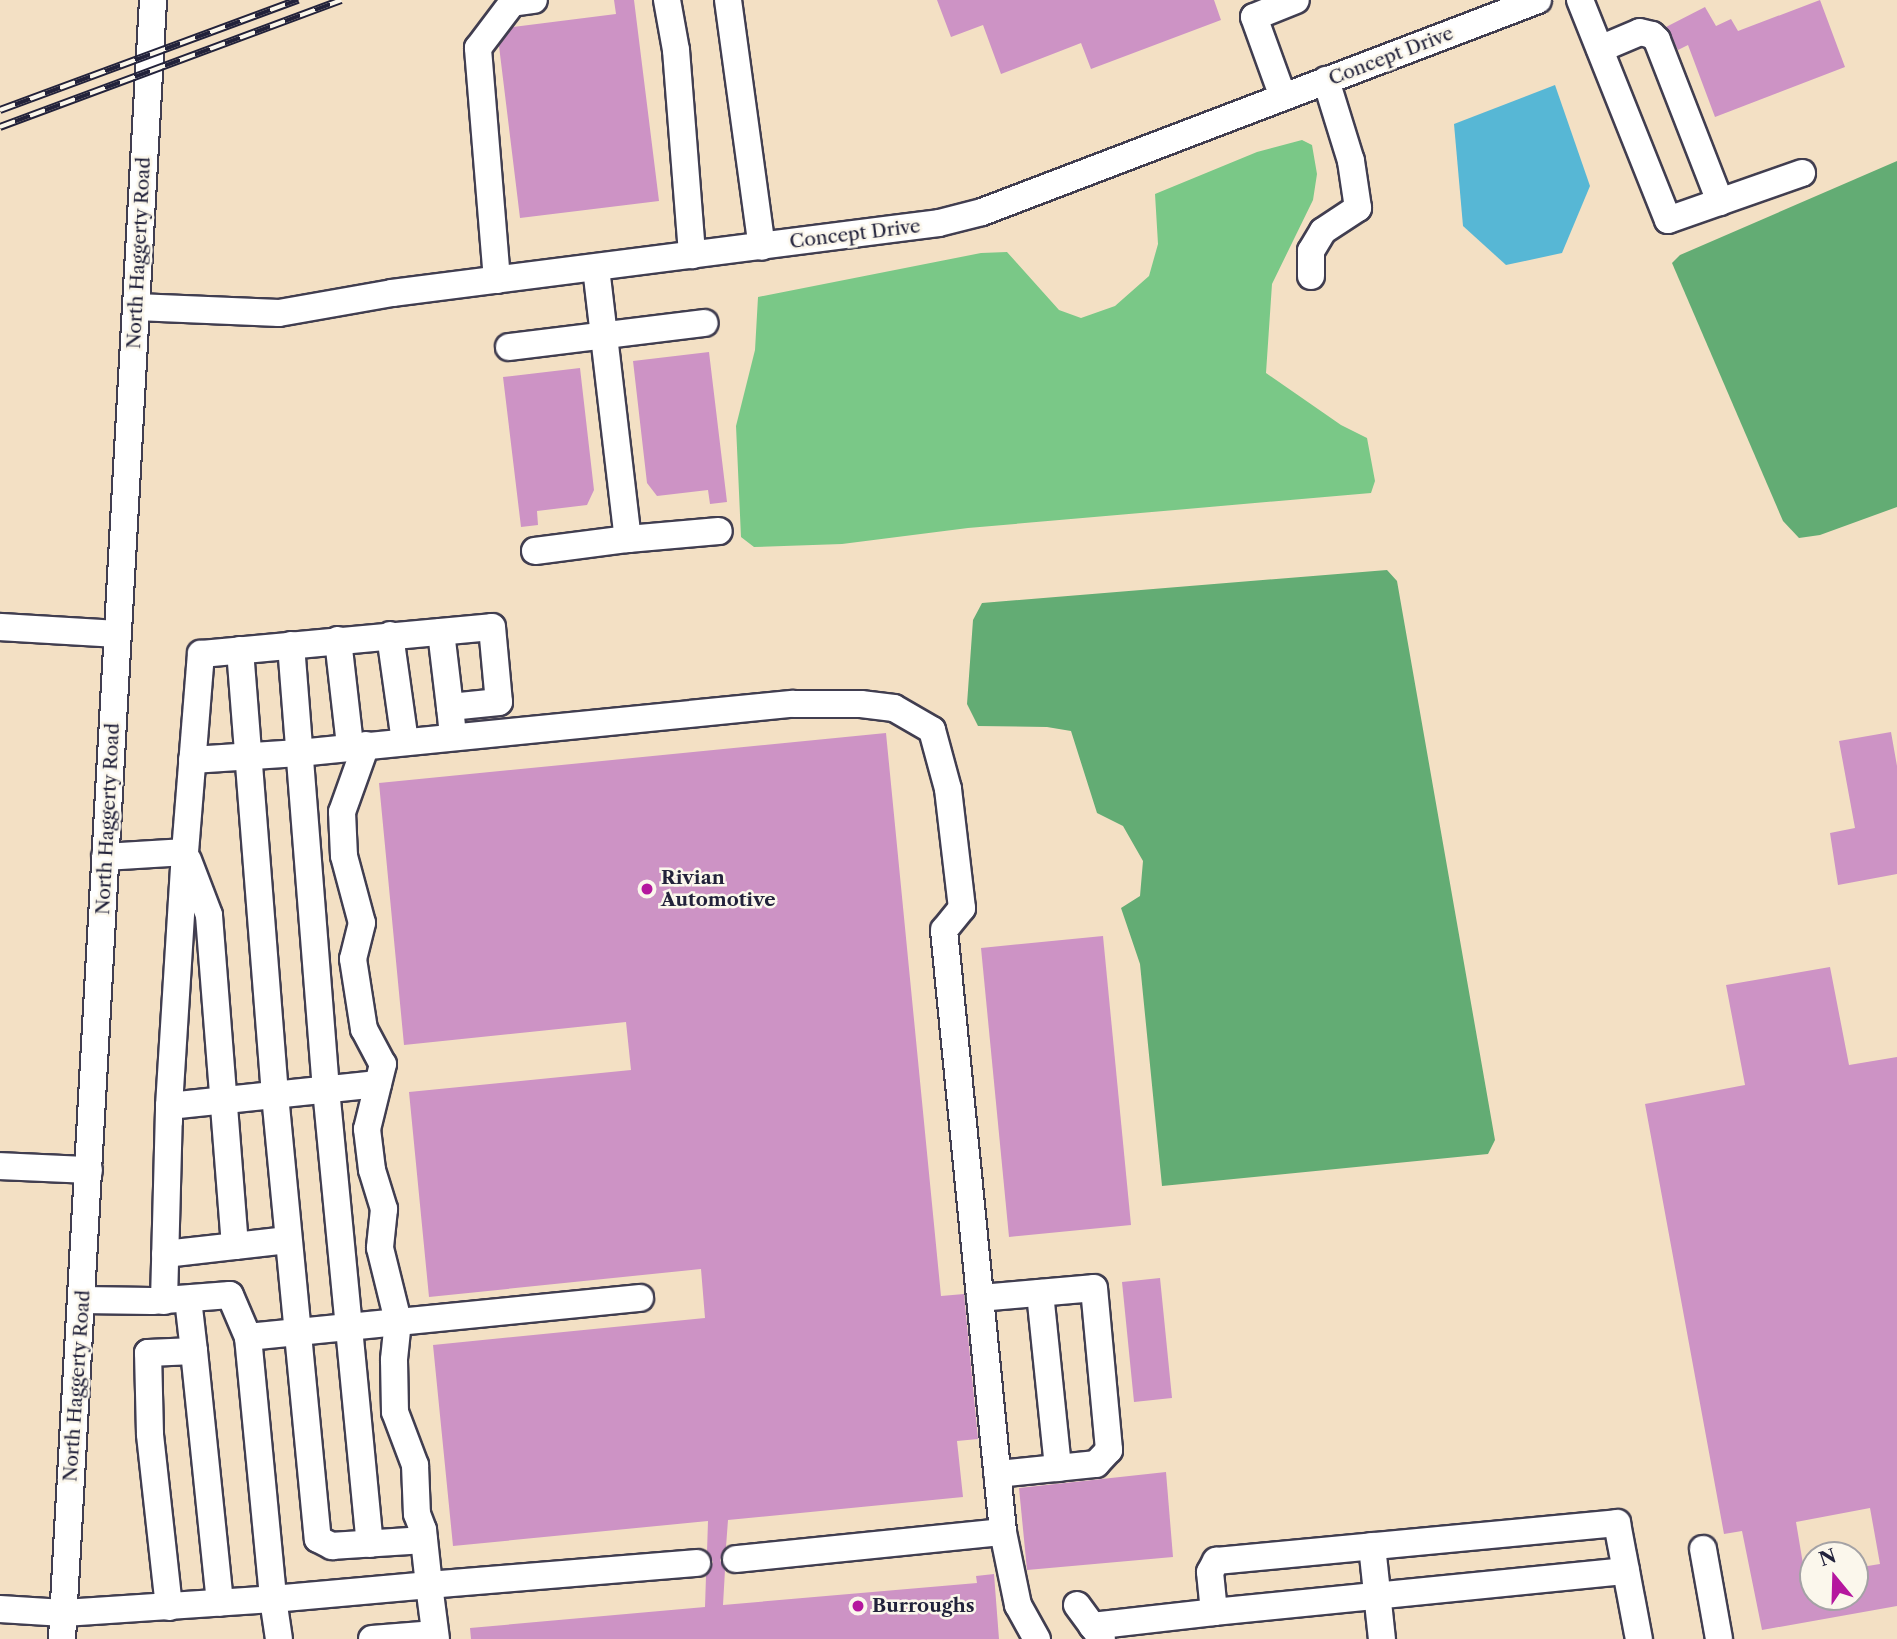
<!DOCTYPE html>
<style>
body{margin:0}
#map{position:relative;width:1897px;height:1639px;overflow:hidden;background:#f3e0c4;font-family:"Libre Caslon Text",serif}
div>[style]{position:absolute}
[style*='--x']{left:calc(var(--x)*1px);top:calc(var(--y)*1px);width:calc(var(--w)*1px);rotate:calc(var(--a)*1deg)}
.green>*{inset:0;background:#7ac887}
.forest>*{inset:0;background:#63ac74}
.water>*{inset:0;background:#57b7d5}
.building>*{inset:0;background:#cd93c5}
.roads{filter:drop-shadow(2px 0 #413e50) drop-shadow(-2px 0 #413e50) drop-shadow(0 2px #413e50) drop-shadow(0 -2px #413e50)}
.minor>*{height:26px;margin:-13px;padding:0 13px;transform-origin:13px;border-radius:13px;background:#fff}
.rail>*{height:8px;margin-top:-4px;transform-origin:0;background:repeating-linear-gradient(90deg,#fbf7ec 0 16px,#22223b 0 32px);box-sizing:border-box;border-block:2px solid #22223b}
.dots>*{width:19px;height:19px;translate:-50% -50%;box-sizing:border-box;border:4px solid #fbf7ec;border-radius:50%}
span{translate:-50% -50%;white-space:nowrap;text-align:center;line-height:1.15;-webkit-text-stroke:5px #fbf7ec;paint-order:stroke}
.street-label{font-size:19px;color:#22223b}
.poi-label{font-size:19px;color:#22223b;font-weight:700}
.left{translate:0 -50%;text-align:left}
.north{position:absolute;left:1799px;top:1541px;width:70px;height:70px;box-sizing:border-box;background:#fbf7ec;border:2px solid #a4a2a5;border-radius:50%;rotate:341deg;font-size:19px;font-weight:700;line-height:28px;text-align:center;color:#22223b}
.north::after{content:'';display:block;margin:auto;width:24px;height:32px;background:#b5179e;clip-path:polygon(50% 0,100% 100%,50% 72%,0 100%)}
</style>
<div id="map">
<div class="green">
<i style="clip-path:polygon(1302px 140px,1312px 145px,1317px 174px,1313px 200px,1272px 284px,1266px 373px,1341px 425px,1367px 438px,1375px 481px,1371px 493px,968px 528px,842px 544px,754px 547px,741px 537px,736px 426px,755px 350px,758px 297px,981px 253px,1007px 252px,1059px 310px,1081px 318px,1115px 306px,1149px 276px,1158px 244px,1155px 194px,1257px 152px)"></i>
</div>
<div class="forest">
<i style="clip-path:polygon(1897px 161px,1897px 507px,1820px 535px,1799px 538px,1783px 521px,1672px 263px,1680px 255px)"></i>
<i style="clip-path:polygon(1387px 570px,1397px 581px,1495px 1140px,1488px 1154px,1162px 1186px,1140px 964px,1121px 908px,1140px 896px,1143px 861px,1123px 826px,1097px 813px,1071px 731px,1047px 727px,978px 726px,967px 704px,973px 620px,982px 603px)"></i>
</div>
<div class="water">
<i style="clip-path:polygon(1555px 85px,1590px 186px,1562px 253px,1506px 265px,1463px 226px,1454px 124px)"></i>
</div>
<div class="building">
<i style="clip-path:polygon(614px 0,634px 0,659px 201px,520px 218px,499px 46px,513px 27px,616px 14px)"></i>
<i style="clip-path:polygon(937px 0,1214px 0,1221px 20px,1091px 69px,1081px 43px,1001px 74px,983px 25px,951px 37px)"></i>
<i style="clip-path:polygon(1820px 0,1845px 67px,1715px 117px,1688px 45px,1678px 50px,1666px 27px,1705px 7px,1716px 26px,1731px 19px,1738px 31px)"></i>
<i style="clip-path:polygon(709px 352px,727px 502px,710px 504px,708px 490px,657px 496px,647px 483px,633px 361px)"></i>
<i style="clip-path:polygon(580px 368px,594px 490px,587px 505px,537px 511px,538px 525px,521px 527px,503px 377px)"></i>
<i style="clip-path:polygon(1891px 732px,1897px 766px,1897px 874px,1838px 885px,1830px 833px,1855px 828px,1839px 741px)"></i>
<i style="clip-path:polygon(886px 733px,941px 1296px,964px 1294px,978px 1439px,957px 1441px,963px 1497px,728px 1520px,726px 1547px,720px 1560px,725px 1570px,723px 1605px,977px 1583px,976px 1576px,994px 1574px,999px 1639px,471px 1639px,470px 1628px,705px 1607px,706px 1576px,713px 1562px,707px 1552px,708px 1521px,453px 1546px,433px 1345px,705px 1318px,701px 1269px,429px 1297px,409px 1092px,631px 1070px,626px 1022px,404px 1045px,379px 783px)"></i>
<i style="clip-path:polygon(1103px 936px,1131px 1225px,1009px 1237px,981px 948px)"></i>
<i style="clip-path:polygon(evenodd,1830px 967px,1849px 1065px,1897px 1057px,1897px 1606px,1762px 1630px,1742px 1531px,1724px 1534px,1645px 1104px,1745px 1085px,1726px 985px,1830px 967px,1870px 1508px,1880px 1564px,1855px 1568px,1855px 1597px,1813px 1597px,1813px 1575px,1805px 1576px,1796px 1522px,1870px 1508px)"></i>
<i style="clip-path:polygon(1160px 1278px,1172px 1398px,1134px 1402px,1122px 1282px)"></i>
<i style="clip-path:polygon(1166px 1472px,1173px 1557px,1027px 1570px,1019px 1488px)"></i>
</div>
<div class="roads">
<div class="minor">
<i style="--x:667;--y:0;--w:51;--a:79.8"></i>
<i style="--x:676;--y:50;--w:206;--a:85.5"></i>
<i style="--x:728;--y:0;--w:249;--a:82.2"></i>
<i style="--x:1580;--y:0;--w:237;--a:68.2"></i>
<i style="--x:1668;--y:220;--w:142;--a:-19.3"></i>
<i style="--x:1600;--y:49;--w:43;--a:-23"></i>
<i style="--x:1640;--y:32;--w:12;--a:14"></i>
<i style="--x:1652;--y:35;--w:7;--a:45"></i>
<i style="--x:1657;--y:40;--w:174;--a:68.7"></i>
<i style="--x:1283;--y:97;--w:85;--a:-109.9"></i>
<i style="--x:1254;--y:17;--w:45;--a:-22"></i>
<i style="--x:596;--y:268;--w:273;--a:83.3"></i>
<i style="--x:628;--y:539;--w:91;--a:-5"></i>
<i style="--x:1311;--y:276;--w:25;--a:-90"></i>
<i style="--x:1311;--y:251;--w:23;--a:-59"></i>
<i style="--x:1323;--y:231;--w:42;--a:-33.3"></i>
<i style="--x:1358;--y:208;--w:48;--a:-98.5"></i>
<i style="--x:1351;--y:161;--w:85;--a:-107.2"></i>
<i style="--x:497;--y:280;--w:233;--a:-94.7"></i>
<i style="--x:478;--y:48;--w:56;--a:-52.9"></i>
<i style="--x:512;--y:3;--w:22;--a:-8"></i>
<i style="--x:136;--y:307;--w:143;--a:2.4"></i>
<i style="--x:279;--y:313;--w:115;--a:-10"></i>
<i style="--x:392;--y:293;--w:551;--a:-7.29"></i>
<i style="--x:939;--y:223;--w:44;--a:-14.3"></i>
<i style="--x:982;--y:212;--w:595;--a:-20.87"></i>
<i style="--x:509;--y:347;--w:197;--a:-7"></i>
<i style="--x:535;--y:551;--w:94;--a:-7.4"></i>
<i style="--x:0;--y:627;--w:118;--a:3.4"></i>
<i style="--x:441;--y:632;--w:76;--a:83.2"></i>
<i style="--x:390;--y:635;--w:108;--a:82"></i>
<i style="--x:338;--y:640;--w:107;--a:83.5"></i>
<i style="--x:291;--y:645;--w:445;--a:85.5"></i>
<i style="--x:326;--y:1089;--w:457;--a:84.5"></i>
<i style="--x:240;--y:650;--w:446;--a:85.5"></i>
<i style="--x:275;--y:1095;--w:446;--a:84.5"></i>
<i style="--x:318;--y:1539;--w:16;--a:27"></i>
<i style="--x:332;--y:1546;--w:92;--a:-3.7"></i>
<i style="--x:366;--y:745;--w:71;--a:109.7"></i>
<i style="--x:342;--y:812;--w:44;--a:87.4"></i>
<i style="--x:344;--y:856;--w:69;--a:75"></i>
<i style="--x:362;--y:923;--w:37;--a:104"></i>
<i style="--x:353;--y:959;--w:71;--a:81.1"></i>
<i style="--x:364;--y:1029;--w:40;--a:62"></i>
<i style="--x:383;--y:1064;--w:67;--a:103.8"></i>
<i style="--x:367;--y:1129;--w:41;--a:83"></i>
<i style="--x:372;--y:1170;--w:41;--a:72.9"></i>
<i style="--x:384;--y:1209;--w:39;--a:96"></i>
<i style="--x:380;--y:1248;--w:75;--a:76.1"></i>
<i style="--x:398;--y:1321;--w:39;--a:96"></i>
<i style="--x:394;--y:1360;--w:52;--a:88.9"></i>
<i style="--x:395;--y:1412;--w:57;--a:69.3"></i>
<i style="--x:415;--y:1465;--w:49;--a:87.7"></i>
<i style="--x:417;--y:1514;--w:17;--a:69"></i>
<i style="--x:423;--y:1530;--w:55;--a:83.8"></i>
<i style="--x:429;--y:1585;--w:269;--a:-4.7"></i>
<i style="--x:192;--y:760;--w:107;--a:-3.7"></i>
<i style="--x:299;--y:753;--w:497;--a:-5.7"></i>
<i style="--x:794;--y:704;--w:67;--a:0"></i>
<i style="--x:861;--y:704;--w:33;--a:7"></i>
<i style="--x:894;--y:708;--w:44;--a:30.1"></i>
<i style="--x:932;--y:730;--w:61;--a:74.8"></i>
<i style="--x:948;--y:789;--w:120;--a:83.3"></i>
<i style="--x:962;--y:908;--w:28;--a:129"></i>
<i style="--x:944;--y:930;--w:605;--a:84.4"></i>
<i style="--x:1003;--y:1532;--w:75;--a:78.4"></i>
<i style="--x:1018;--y:1605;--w:39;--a:61"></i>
<i style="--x:105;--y:857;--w:80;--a:-3.6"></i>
<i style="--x:169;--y:1121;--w:15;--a:-90"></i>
<i style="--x:169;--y:1106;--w:210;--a:-6"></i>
<i style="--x:0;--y:1166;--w:89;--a:2.6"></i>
<i style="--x:235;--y:1246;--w:53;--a:-6.5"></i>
<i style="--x:165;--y:1254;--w:70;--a:-6.5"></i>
<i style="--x:235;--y:1246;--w:332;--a:-94.5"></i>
<i style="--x:209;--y:915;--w:59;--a:-110.9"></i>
<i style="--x:1040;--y:1293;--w:176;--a:84.1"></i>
<i style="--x:980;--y:1298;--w:114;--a:-5"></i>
<i style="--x:1094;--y:1288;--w:163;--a:84.7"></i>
<i style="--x:1109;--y:1450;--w:19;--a:133"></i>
<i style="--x:1096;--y:1464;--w:99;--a:174.2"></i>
<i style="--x:82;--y:1300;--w:70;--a:0.8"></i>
<i style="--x:152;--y:1301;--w:78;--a:-4.4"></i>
<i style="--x:230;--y:1295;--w:46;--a:66.8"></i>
<i style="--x:248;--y:1337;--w:263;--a:84.5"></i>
<i style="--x:273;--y:1599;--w:157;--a:-5.1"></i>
<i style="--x:429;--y:1585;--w:54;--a:82.6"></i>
<i style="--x:164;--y:1301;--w:195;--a:-88.5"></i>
<i style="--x:169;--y:1106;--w:255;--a:-86.4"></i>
<i style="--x:185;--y:852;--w:199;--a:-85.4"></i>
<i style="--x:201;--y:654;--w:292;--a:-5.3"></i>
<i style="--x:492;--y:627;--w:75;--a:84.7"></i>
<i style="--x:499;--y:702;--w:49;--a:174.2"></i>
<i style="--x:450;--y:707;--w:30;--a:84"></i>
<i style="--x:248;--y:1337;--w:394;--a:-5.7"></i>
<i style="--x:194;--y:1351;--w:253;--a:84.1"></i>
<i style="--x:1372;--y:1546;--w:94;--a:83.9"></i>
<i style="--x:1703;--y:1549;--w:91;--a:79.9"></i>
<i style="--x:736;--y:1559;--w:268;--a:-5.8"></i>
<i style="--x:1077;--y:1605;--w:42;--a:53.7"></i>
<i style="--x:169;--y:1607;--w:174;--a:-96.3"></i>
<i style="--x:150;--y:1434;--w:81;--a:-91.4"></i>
<i style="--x:148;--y:1353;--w:46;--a:-2.5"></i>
<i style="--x:194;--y:1351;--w:52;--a:-96.6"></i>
<i style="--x:0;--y:1609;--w:64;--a:3.6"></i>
<i style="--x:64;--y:1613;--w:209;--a:-3.8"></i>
<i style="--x:273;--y:1599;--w:40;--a:81.5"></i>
<i style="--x:1214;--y:1612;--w:414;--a:-5.7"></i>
<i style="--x:1092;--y:1626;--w:123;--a:-6.5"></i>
<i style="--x:1214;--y:1612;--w:40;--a:-95.7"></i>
<i style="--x:1210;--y:1572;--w:13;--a:-61"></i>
<i style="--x:1216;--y:1561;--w:403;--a:-5.4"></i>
<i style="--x:1617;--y:1523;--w:118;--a:79.3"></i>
<i style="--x:62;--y:1639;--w:1642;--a:-86.82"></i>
<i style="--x:372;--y:1639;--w:63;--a:-4.5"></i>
</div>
</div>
<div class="rail">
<i style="--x:0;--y:110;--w:318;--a:-20.3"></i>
<i style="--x:0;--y:127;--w:364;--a:-20.4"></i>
</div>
<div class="dots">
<i style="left:647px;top:889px;background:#b5179e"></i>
<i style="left:858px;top:1606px;background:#b5179e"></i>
</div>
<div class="street-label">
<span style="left:1391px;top:56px;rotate:-21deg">Concept Drive</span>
<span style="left:855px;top:234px;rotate:-7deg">Concept Drive</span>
<span style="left:139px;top:253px;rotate:-87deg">North Haggerty Road</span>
<span style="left:108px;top:819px;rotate:-87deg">North Haggerty Road</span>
<span style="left:77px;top:1386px;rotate:-86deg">North Haggerty Road</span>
</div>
<div class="poi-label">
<span class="left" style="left:661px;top:889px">Rivian<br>Automotive</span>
<span class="left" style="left:872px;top:1606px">Burroughs</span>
</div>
<div class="north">N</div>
</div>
